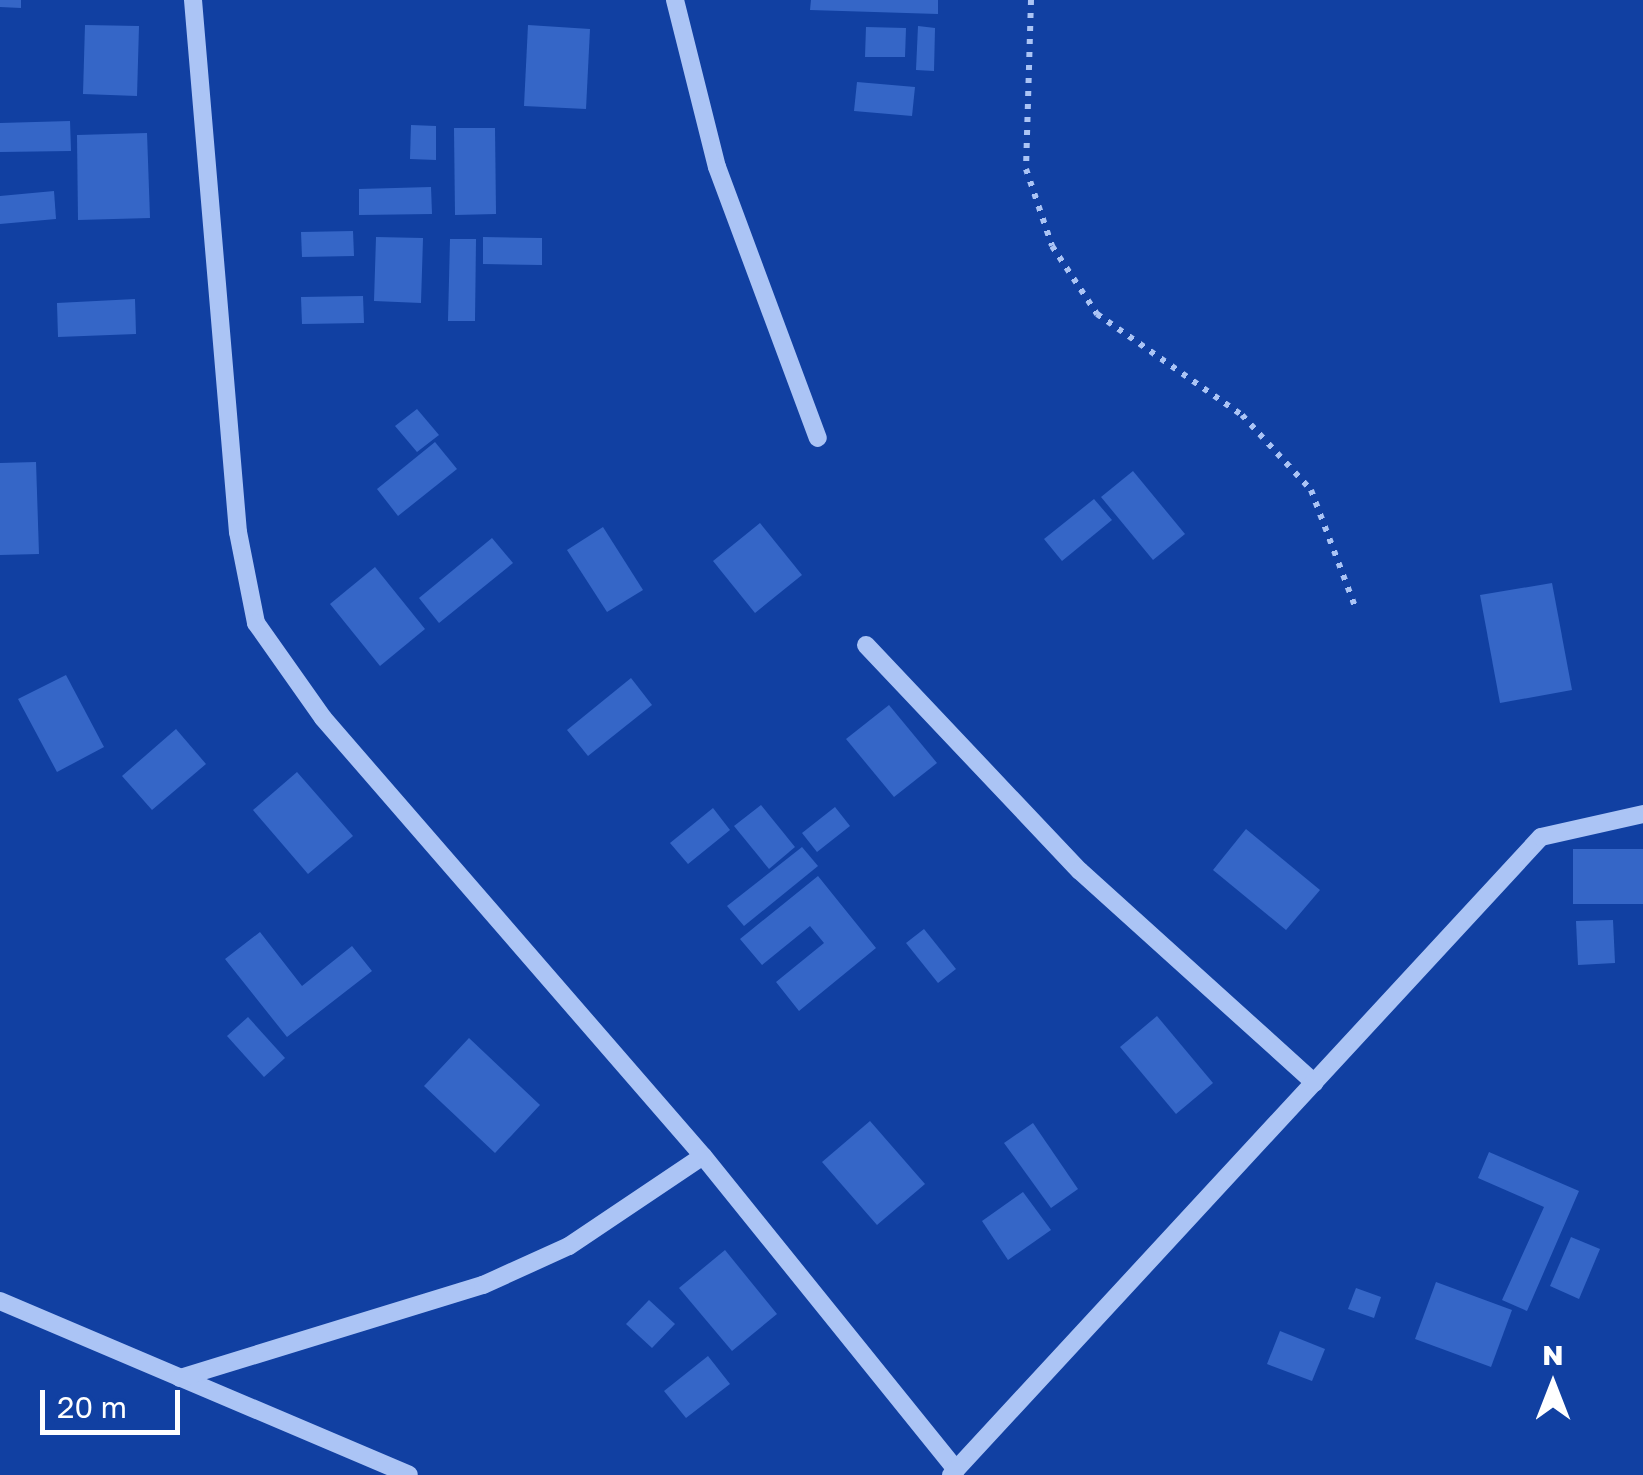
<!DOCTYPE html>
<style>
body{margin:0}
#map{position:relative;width:1643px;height:1475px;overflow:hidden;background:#1140a2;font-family:"Golos Text",sans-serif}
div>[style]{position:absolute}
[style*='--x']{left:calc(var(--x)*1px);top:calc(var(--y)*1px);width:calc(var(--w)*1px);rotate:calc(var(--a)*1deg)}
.building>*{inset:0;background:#3566c7}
.path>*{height:6px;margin-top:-3px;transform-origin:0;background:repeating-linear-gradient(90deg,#abc4f5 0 5px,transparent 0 13px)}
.minor>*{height:18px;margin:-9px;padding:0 9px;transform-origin:9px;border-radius:9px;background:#abc4f5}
span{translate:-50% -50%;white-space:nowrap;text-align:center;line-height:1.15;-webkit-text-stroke:8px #1140a2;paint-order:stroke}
.north{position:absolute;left:1503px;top:1335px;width:100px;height:100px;-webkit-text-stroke:8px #1140a2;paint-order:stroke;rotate:0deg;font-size:28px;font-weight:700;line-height:40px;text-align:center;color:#fff}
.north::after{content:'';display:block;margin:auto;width:35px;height:45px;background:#fff;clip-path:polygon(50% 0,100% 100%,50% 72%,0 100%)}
.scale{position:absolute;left:40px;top:1390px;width:140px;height:45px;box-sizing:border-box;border:5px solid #fff;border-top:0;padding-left:12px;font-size:30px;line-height:35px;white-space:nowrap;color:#fff;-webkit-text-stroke:8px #1140a2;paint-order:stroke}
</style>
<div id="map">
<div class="building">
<i style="clip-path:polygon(0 0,21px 0,21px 8px,0 7px)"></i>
<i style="clip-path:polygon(811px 0,938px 0,938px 14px,810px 10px)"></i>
<i style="clip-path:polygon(85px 25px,139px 26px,137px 96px,83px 94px)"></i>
<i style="clip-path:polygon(528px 25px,590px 29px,586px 109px,524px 106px)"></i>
<i style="clip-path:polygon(918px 26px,935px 28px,934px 71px,916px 70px)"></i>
<i style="clip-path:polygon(866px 27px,906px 28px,905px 57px,865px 57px)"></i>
<i style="clip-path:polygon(857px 82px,915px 87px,912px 116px,854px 111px)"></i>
<i style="clip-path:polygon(70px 121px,71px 151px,0 152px,0 123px)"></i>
<i style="clip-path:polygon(411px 125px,436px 126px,436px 160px,410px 159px)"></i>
<i style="clip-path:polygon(454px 128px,495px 128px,496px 214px,455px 215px)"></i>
<i style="clip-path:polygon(147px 133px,150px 218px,78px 220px,77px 135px)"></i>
<i style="clip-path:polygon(431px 187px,432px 214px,359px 215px,359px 189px)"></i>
<i style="clip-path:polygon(54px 191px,56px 219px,0 224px,0 196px)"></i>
<i style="clip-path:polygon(353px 231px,354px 256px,302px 257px,301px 232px)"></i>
<i style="clip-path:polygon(376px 237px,423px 238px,421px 303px,374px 301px)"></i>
<i style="clip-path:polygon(483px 237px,542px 238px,542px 265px,483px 264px)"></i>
<i style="clip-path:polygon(450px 239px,476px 239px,475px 321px,448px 321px)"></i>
<i style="clip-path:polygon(363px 296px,364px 323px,302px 324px,301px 297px)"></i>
<i style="clip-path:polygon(135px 299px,136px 334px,58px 337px,57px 303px)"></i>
<i style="clip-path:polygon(417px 409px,439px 435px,417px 452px,395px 426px)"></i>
<i style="clip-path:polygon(435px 442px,457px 469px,398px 516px,377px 489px)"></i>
<i style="clip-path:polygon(36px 462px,39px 554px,0 555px,0 463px)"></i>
<i style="clip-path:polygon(1133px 471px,1185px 534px,1153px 560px,1101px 497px)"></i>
<i style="clip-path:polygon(1094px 499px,1112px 520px,1062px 561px,1044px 539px)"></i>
<i style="clip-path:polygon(760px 523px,802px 575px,755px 613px,713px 561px)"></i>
<i style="clip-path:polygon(603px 527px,643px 590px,607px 612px,567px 550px)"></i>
<i style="clip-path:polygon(492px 538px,513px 563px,439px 623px,419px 598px)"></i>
<i style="clip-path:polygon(375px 567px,425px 629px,380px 666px,330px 604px)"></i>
<i style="clip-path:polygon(1552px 583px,1572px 690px,1500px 703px,1480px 595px)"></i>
<i style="clip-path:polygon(66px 675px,104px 747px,57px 772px,18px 699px)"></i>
<i style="clip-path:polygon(631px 678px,652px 705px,588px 756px,567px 730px)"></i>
<i style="clip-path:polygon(889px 705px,937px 763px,894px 797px,846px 739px)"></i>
<i style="clip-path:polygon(176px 729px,206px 764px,152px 810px,122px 776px)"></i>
<i style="clip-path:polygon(297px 772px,353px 836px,308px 874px,253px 810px)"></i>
<i style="clip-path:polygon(761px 805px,795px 847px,769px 869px,734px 826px)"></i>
<i style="clip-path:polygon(835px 807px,850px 826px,817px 852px,802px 833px)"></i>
<i style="clip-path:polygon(713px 808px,730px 830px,688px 864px,670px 843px)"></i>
<i style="clip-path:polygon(1246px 829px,1320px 890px,1286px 930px,1213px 870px)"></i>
<i style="clip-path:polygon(802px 847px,818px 866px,744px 926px,727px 906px)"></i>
<i style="clip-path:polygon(1573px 849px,1643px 849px,1643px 904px,1573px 904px)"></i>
<i style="clip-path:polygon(818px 876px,876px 948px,799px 1011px,776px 982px,824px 943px,810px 926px,762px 965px,740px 939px)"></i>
<i style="clip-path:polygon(1613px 920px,1615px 963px,1578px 965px,1576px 921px)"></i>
<i style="clip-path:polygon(924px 929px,956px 969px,938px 983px,906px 943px)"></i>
<i style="clip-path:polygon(260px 932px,302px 986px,352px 946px,372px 971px,287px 1037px,225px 959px)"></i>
<i style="clip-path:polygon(1157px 1016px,1213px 1083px,1176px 1114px,1120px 1047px)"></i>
<i style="clip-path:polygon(248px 1017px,285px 1058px,264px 1077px,227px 1036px)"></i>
<i style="clip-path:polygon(469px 1038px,540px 1105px,495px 1153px,424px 1086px)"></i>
<i style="clip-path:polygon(870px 1121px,925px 1184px,877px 1225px,822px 1162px)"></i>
<i style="clip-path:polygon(1033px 1123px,1078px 1189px,1051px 1208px,1004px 1143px)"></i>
<i style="clip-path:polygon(1489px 1152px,1579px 1191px,1527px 1311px,1502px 1300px,1544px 1207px,1478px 1178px)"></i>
<i style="clip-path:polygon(1023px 1192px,1051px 1230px,1008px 1260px,982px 1221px)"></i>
<i style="clip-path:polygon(1571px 1237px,1600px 1249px,1579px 1299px,1550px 1286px)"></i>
<i style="clip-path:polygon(725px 1250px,777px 1314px,732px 1351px,679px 1288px)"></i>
<i style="clip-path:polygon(1436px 1282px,1512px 1310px,1491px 1367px,1415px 1339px)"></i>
<i style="clip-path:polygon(1356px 1288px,1381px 1297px,1374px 1318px,1348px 1309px)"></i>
<i style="clip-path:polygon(649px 1300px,675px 1324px,652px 1348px,626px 1324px)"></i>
<i style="clip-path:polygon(1280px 1331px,1325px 1349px,1312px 1381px,1267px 1364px)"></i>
<i style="clip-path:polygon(708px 1356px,730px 1384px,686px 1418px,664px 1391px)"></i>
</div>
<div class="path">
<i style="--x:1031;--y:0;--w:169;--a:91.7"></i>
<i style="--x:1026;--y:169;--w:81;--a:71.3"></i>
<i style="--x:1052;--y:246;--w:82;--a:56.5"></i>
<i style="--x:1097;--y:314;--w:177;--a:34.9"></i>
<i style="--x:1242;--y:415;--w:102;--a:47.4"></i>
<i style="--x:1311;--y:490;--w:127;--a:69.3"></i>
</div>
<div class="minor">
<i style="--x:193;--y:0;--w:534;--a:85.17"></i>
<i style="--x:238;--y:532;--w:93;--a:78.8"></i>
<i style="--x:256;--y:623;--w:116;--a:54.8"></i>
<i style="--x:323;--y:718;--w:580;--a:49.06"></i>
<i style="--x:703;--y:1156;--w:403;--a:51.1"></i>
<i style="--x:675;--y:0;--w:172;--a:75.9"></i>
<i style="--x:717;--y:167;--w:289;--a:69.6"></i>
<i style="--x:866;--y:645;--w:311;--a:46.6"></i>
<i style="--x:1080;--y:871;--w:316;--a:42.1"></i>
<i style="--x:0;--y:1301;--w:444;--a:23"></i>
<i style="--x:180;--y:1378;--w:317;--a:-17.1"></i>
<i style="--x:483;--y:1285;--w:94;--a:-24.4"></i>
<i style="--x:569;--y:1246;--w:161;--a:-33.9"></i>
<i style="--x:951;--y:1475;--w:869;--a:-47.24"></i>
<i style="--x:1541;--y:837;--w:105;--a:-12.7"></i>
</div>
<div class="north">N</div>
<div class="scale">20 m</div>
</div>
